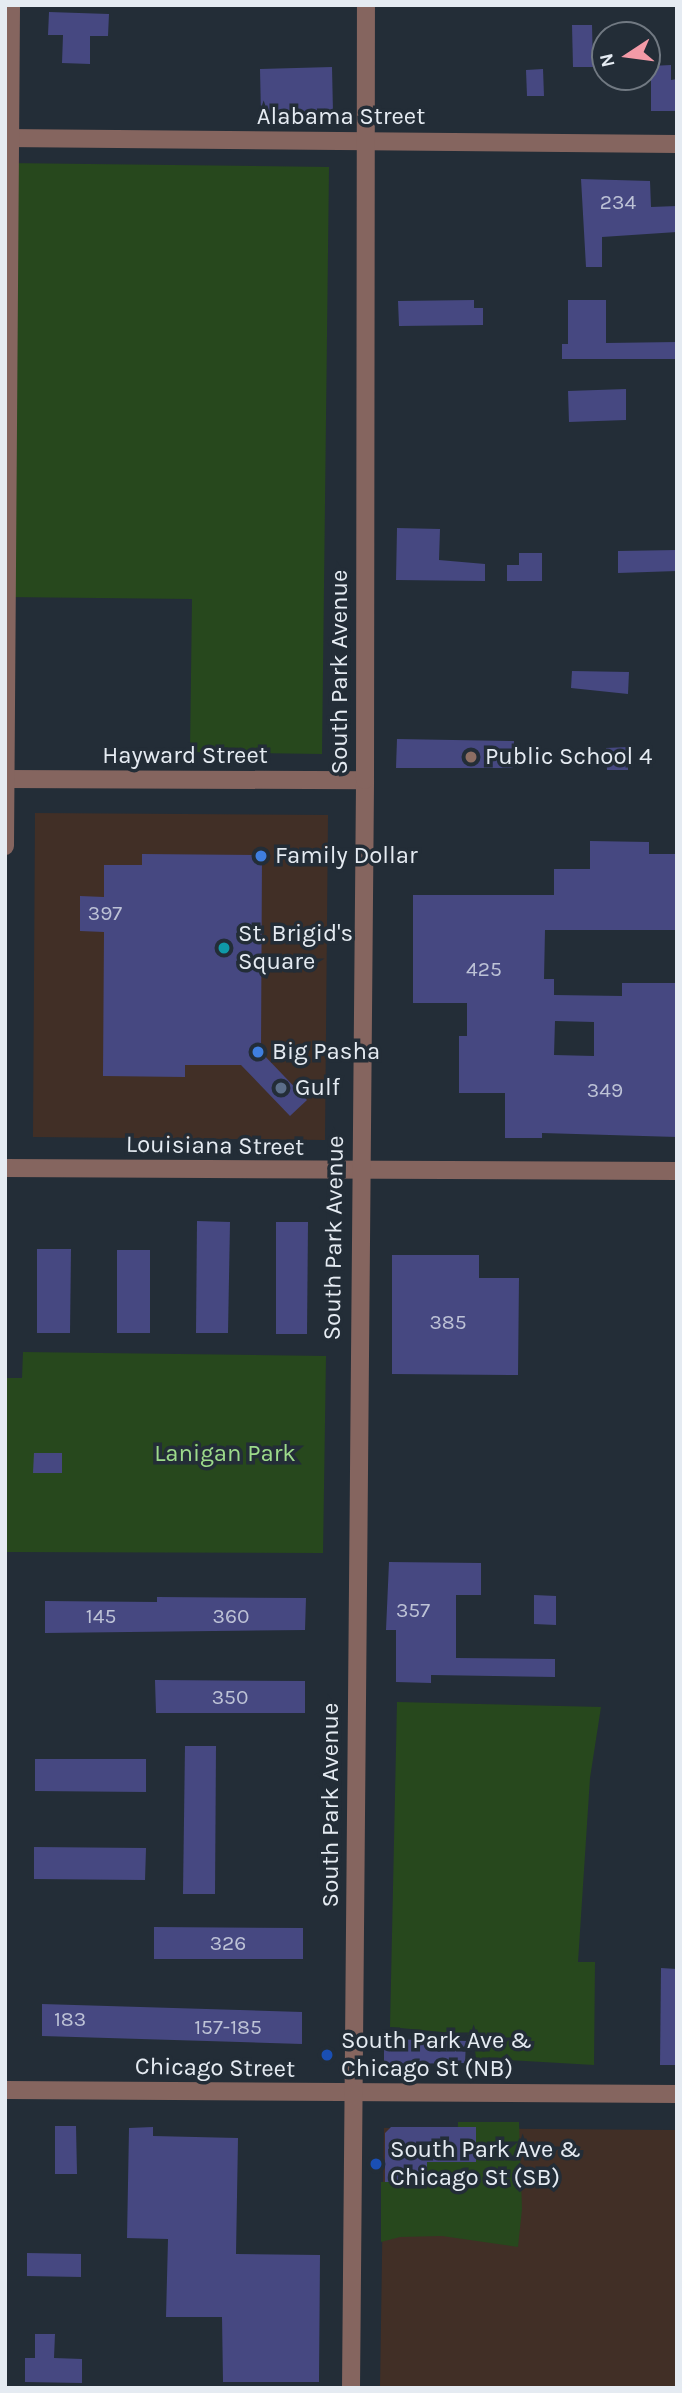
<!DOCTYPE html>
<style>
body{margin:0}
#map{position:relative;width:682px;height:2393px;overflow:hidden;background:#232d37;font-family:Karla,sans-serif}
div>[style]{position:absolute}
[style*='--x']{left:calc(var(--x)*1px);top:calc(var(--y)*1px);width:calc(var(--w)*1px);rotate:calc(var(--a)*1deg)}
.commercial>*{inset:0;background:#412f26}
.green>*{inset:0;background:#27481d}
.building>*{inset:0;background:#464881}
.minor>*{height:18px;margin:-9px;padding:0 9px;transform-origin:9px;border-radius:9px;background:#85655f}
.dots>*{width:19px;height:19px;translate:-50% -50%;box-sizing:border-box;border:4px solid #232d37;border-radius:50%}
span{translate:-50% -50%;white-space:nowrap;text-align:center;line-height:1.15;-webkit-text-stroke:7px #232d37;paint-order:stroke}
.number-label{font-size:21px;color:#bdc2d6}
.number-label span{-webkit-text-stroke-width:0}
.street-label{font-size:24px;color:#e5ebf2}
.poi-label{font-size:24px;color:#e5ebf2}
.left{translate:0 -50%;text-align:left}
.park-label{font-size:24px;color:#9ddb8b}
.frame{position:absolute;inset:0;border:7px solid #e5ebf2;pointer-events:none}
.north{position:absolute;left:591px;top:21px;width:70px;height:70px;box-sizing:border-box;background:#232d37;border:2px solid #717982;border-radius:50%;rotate:257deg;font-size:19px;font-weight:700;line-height:28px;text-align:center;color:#e5ebf2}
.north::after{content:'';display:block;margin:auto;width:24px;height:32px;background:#f39aa7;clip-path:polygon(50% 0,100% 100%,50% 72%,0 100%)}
</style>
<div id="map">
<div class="commercial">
<i style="clip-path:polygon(35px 813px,328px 815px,325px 1140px,33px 1137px)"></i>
<i style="clip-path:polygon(384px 2128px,677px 2130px,677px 2388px,380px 2388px)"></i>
</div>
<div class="green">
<i style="clip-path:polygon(5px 163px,329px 167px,322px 754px,190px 752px,192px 599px,5px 597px)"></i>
<i style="clip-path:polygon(23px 1352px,326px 1356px,323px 1553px,5px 1552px,5px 1378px,22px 1378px)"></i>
<i style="clip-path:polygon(397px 1702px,601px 1707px,590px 1778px,578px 1962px,595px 1962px,594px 2065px,476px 2058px,473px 2035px,390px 2027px)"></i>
<i style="clip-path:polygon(458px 2122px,519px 2122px,522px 2209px,518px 2247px,442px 2236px,400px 2237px,381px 2242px,381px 2182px,427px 2182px,427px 2162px,475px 2162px,476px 2128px,458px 2127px)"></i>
</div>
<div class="building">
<i style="clip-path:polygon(49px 12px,109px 14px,108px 36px,90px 36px,90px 64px,62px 63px,63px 35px,48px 35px)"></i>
<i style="clip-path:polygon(572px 25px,592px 25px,593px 67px,573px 67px)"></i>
<i style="clip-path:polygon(671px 65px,671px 80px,677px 79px,677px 111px,651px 111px,651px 66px)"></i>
<i style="clip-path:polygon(332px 67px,333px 113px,261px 115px,260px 69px)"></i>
<i style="clip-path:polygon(543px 69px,544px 96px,527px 96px,526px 70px)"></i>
<i style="clip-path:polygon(581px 179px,650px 181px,651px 207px,677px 206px,677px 232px,602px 237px,602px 267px,586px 267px)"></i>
<i style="clip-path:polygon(474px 300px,474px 308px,483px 308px,483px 325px,399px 326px,398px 301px)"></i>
<i style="clip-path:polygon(568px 300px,606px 300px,606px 343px,677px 342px,677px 359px,562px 359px,562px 344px,568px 344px)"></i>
<i style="clip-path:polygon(626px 389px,626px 420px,569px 422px,568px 391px)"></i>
<i style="clip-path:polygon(397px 528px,440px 529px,439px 560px,485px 564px,485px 581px,396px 580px)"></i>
<i style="clip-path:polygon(677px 550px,677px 571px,618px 573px,618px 551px)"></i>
<i style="clip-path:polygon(519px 553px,542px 553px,542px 581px,507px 581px,507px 565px,519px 565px)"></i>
<i style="clip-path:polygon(572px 671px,629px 672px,628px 694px,571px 688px)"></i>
<i style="clip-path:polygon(397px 739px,514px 741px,513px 768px,396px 768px)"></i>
<i style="clip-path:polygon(628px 747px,628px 770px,607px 770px,606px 748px)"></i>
<i style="clip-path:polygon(evenodd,590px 841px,649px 842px,649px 854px,677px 854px,677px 930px,545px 930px,544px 979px,554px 979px,554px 995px,622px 996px,622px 983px,677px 983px,677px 1137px,542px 1133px,542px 1138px,505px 1138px,505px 1093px,459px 1093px,459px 1036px,467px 1036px,467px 1003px,413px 1003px,413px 895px,554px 895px,554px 869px,590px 869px,590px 841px,555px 1021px,594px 1022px,594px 1056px,554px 1055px,555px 1021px)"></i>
<i style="clip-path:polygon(142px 854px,262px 855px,261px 1052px,307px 1100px,290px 1116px,241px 1065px,185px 1065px,185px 1077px,103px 1076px,104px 932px,80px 931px,80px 896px,104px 897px,104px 865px,142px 865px)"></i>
<i style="clip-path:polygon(197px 1221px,230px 1222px,228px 1333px,196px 1333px)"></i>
<i style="clip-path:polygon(276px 1222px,308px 1222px,307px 1334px,276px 1334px)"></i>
<i style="clip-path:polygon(37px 1249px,71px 1249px,70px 1333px,37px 1333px)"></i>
<i style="clip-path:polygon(117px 1250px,150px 1250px,150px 1333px,117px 1333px)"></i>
<i style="clip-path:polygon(392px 1255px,479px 1255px,479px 1278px,519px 1278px,518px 1375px,392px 1374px)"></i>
<i style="clip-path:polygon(34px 1453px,62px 1453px,62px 1473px,33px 1473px)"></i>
<i style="clip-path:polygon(389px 1562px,481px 1563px,481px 1595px,456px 1595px,456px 1658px,555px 1659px,555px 1677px,431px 1675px,431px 1683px,396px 1682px,396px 1630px,386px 1630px)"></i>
<i style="clip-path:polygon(534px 1595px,556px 1596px,556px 1625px,534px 1624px)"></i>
<i style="clip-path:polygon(157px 1597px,306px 1598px,305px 1630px,45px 1633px,45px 1601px,157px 1602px)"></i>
<i style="clip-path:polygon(155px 1680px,305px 1681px,305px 1713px,156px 1713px)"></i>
<i style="clip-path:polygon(185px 1746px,216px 1746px,215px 1894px,183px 1894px)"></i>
<i style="clip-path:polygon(35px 1759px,146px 1759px,146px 1792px,35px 1791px)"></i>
<i style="clip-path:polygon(34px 1847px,146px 1848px,145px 1880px,34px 1879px)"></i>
<i style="clip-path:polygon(154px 1927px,303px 1928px,303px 1959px,154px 1959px)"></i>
<i style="clip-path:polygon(661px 1968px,677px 1969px,677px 2065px,660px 2065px)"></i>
<i style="clip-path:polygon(42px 2004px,302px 2012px,302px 2044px,42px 2036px)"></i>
<i style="clip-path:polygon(384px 2039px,466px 2041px,465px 2063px,384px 2064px)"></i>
<i style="clip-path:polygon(55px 2126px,76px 2126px,77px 2174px,55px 2174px)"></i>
<i style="clip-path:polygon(153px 2127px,153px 2136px,238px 2138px,236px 2254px,320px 2255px,319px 2382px,223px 2382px,222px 2317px,166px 2317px,168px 2239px,127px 2238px,129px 2128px)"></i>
<i style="clip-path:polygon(391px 2127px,476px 2127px,476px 2162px,427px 2162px,427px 2182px,385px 2182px,385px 2133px)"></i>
<i style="clip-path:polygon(27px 2253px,81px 2254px,81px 2277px,27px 2276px)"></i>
<i style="clip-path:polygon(35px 2334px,55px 2334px,54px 2358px,82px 2359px,82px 2383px,25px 2382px,25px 2358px,35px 2358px)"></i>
</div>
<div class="minor">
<i style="--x:5;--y:138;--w:672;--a:0.51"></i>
<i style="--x:5;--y:779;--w:360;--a:0.2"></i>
<i style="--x:5;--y:846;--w:841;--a:-89.59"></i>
<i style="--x:5;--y:1168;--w:672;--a:0.26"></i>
<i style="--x:5;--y:2090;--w:672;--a:0.34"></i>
<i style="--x:351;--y:2388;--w:1608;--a:-89.5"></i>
<i style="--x:365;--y:780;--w:775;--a:-89.93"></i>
</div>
<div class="dots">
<i style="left:471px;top:757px;background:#8d6e63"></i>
<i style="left:261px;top:856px;background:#3f7fe0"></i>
<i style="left:224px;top:948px;background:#0f9aa8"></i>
<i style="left:258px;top:1052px;background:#3f7fe0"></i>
<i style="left:281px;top:1088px;background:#5c6f8a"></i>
<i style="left:327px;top:2055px;background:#1a4fb4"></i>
<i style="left:376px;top:2164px;background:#1a4fb4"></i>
</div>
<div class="number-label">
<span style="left:618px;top:202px">234</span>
<span style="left:105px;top:913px">397</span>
<span style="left:484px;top:969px">425</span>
<span style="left:605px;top:1090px">349</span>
<span style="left:448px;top:1322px">385</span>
<span style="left:413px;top:1610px">357</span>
<span style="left:101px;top:1616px">145</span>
<span style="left:231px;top:1616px">360</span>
<span style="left:230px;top:1697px">350</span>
<span style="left:228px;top:1943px">326</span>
<span style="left:70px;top:2019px">183</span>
<span style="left:228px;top:2027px">157-185</span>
</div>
<div class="street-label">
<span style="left:341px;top:117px">Alabama Street</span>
<span style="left:340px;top:672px;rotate:-90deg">South Park Avenue</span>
<span style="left:185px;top:756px">Hayward Street</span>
<span style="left:215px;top:1146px;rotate:1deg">Louisiana Street</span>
<span style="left:334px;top:1238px;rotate:-89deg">South Park Avenue</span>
<span style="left:331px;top:1805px;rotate:-90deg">South Park Avenue</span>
<span style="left:215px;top:2068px;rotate:1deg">Chicago Street</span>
</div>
<div class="poi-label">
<span class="left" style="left:485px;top:757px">Public School 4</span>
<span class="left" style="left:275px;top:856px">Family Dollar</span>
<span class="left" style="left:238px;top:948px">St. Brigid's<br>Square</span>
<span class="left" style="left:272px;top:1052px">Big Pasha</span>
<span class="left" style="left:295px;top:1088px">Gulf</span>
<span class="left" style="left:341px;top:2055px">South Park Ave &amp;<br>Chicago St (NB)</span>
<span class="left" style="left:390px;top:2164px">South Park Ave &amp;<br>Chicago St (SB)</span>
</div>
<div class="park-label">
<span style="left:225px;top:1454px">Lanigan Park</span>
</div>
<div class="frame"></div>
<div class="north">N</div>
</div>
